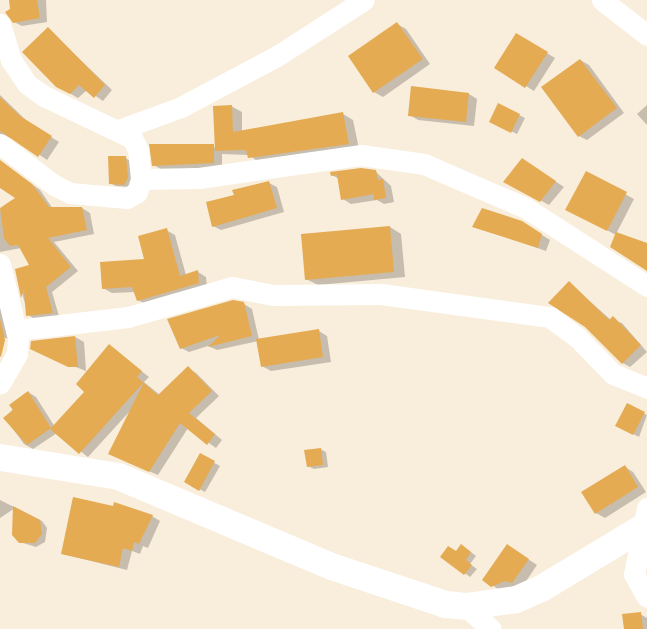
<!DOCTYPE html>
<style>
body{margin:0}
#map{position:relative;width:647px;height:629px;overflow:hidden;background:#f9eddb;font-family:"Public Sans",sans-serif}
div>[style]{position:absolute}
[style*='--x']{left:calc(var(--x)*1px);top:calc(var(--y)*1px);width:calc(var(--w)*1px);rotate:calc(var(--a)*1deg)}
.shadow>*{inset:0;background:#0003}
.building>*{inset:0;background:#e4ab52}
.minor>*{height:21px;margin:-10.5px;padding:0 10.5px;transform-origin:10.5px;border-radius:10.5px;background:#fff}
.major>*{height:27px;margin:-13.5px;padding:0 13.5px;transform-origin:13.5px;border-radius:13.5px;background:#fff}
span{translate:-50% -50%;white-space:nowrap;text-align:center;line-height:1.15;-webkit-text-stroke:5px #fefbf8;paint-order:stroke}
</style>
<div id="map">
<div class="shadow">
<i style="clip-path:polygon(10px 0,46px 0,47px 22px,22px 26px,14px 22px)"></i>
<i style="clip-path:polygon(397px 24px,406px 29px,430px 64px,383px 97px,374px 92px)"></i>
<i style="clip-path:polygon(48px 29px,112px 90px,103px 101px,87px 90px,78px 98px,66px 91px)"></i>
<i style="clip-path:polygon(517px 35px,555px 58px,534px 91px,526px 86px)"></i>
<i style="clip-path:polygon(580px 60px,589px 65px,624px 113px,587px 140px,579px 136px)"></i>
<i style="clip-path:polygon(469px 94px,477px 99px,474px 126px,418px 120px,410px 115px)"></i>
<i style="clip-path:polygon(0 95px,29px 123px,59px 142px,47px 160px,15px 138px,0 137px)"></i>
<i style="clip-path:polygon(499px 105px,525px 118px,517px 134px,496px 124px)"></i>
<i style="clip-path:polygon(647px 105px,647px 125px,637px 114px)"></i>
<i style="clip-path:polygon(231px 106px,242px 112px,242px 132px,343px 114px,353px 120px,359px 149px,260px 163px,249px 155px,222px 154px,222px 167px,162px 170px,154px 165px,216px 147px)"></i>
<i style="clip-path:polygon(125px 158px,131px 161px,133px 181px,130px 187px,116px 186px,110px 183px)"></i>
<i style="clip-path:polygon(0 161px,40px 190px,53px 209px,82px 208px,90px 213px,94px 234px,54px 242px,78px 271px,52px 292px,59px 316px,35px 319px,28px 315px,16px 270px,32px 266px,21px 248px,0 252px,0 210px,17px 198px,0 186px)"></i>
<i style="clip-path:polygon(531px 165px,564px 187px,549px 205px,505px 181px)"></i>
<i style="clip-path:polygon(375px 171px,391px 186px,394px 202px,384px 204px,377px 200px,351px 204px,343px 199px,339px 179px,332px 175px)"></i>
<i style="clip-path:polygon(586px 173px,634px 199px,616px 234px,647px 245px,647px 269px,616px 235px,576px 214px)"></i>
<i style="clip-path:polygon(269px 183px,277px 187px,284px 212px,221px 230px,213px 226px,236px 196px)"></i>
<i style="clip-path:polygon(474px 226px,531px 228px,550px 240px,546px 251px)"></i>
<i style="clip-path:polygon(390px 227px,401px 234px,405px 277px,318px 285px,306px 279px)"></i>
<i style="clip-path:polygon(166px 230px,175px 235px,186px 275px,198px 272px,206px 277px,207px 288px,147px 305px,138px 300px,135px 292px,112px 293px,103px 288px,146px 260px)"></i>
<i style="clip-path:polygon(569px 283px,611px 320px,622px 323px,647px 352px,630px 367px,621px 362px)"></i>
<i style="clip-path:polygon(0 295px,11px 340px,0 336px)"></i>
<i style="clip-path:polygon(244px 304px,252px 309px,259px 340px,319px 331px,327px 336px,331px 362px,271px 371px,262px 366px,258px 341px,217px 350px,208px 346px,189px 352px,181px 348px)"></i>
<i style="clip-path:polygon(75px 337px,84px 342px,86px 371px,40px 353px)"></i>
<i style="clip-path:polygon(109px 346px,149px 377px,144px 382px,160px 395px,188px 368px,196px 373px,219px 396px,196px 418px,222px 440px,216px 448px,188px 428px,158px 475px,118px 458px,130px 411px,88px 457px,57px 433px,33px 449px,24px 444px,5px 418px,28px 392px,36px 397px,55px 427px,86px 391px)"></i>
<i style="clip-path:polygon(628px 405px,647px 415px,639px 437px,617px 426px)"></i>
<i style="clip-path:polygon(320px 449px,326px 452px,328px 467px,314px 469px,308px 466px)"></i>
<i style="clip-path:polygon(200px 455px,220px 466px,205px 492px,186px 482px)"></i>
<i style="clip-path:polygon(625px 467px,633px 472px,646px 492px,605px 518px,596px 513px)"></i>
<i style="clip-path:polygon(0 500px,42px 521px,47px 528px,45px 542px,36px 547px,20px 542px,15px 508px,0 518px)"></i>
<i style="clip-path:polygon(152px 516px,160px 521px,148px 548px,143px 546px,140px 554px,132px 551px,127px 570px,63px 554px)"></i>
<i style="clip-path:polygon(467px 549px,476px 556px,470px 564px,477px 569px,470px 577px,442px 556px)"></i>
<i style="clip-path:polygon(516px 551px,537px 565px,522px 587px,501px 591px,492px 585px)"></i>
<i style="clip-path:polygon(640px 614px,647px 618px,647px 629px,625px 629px)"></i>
</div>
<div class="building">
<i style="clip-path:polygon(9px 0,37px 0,40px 18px,13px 23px,5px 12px,10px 9px)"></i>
<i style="clip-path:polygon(397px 22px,423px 59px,373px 93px,348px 56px)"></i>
<i style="clip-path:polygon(48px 27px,105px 85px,94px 98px,79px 85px,70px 94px,56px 87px,22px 52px)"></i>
<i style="clip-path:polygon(516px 33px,548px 52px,525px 88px,494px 68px)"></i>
<i style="clip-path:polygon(580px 59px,617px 108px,578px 137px,541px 87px)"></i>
<i style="clip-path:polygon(411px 86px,469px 93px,466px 122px,408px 116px)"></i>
<i style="clip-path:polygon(0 97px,20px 116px,52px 136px,38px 157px,0 131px)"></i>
<i style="clip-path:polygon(498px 103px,520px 114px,511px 133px,489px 122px)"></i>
<i style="clip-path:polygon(232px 105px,233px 132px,343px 112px,349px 144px,248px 158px,246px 150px,215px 151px,213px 106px)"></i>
<i style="clip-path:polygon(149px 144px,214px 144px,214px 163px,152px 166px)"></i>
<i style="clip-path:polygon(108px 156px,126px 156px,128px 178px,124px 185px,109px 184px)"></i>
<i style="clip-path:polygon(522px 158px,556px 181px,540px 202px,503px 182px)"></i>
<i style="clip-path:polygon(0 160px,32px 184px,49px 207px,82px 207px,87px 230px,48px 238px,71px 267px,46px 287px,53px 313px,26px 316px,24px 290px,21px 298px,15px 269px,29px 265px,18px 245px,10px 246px,4px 238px,0 208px,15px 198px,0 188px)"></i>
<i style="clip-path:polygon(361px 168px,376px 170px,378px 180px,383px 179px,386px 198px,374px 200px,374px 194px,341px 200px,337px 175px,331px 176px,330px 172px)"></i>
<i style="clip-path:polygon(586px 171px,627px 192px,607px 231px,565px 210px)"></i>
<i style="clip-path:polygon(269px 181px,277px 208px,212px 227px,206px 202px,234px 195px,232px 190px)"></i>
<i style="clip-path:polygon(482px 208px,522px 221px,542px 234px,538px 248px,472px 227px)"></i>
<i style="clip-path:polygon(390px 226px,394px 272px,305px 280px,301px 234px)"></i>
<i style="clip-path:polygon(167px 228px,180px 276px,198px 270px,199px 283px,137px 301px,132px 287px,102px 289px,100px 262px,144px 259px,138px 236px)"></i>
<i style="clip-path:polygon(616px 232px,647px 243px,647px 271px,610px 247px)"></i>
<i style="clip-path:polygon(569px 281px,609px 320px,613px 316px,641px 345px,622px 364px,585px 327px,548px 303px)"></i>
<i style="clip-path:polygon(233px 300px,244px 302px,252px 336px,208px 347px,220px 335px,180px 349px,167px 319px)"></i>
<i style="clip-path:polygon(0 319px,5px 340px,1px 357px,0 356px)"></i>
<i style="clip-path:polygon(319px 329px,323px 357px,261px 367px,256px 339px)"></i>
<i style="clip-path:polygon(75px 336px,78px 367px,68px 367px,30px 349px,31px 341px)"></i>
<i style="clip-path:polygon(109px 344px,142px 371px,137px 377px,158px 395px,188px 366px,212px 391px,189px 413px,215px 434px,207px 445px,180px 423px,149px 472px,108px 454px,144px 382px,79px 454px,50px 429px,84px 392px,76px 384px)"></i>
<i style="clip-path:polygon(28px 391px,51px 428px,27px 445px,3px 418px,13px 410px,9px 405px)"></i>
<i style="clip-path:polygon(627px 403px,645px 412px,633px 435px,615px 426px)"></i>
<i style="clip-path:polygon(321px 448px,323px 465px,307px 467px,304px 450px)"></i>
<i style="clip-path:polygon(200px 453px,215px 461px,199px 491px,184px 482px)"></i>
<i style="clip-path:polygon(625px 465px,638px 487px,595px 514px,581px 492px)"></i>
<i style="clip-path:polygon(73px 497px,113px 506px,114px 502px,153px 515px,139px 544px,134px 542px,132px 551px,123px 548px,119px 567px,61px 554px)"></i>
<i style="clip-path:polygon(13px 506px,40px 520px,42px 534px,35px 543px,19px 543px,12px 535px)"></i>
<i style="clip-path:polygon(461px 544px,471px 552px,466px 560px,472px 565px,464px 575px,440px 557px,448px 546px,456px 551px)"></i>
<i style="clip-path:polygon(507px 544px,529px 559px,512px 583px,505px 581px,491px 587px,482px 580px)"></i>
<i style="clip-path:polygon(641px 612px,643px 629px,624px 629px,622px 614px)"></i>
</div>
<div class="minor">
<i style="--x:602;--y:0;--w:57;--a:37.9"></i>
<i style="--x:0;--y:24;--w:38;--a:73"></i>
<i style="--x:11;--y:60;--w:29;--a:56"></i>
<i style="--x:27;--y:84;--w:21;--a:35"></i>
<i style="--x:44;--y:96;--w:98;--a:25.5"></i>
<i style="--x:132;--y:138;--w:13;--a:63"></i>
<i style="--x:138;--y:150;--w:29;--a:84"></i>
<i style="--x:141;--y:179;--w:14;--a:107"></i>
<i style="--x:137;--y:192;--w:12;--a:149"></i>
<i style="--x:127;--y:198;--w:57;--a:-175"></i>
<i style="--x:70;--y:193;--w:18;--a:-153"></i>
<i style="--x:54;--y:185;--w:68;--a:-142.8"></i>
<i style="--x:121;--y:129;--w:64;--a:-20.1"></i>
<i style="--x:181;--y:107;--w:109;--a:-28"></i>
<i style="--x:277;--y:56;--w:103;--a:-32.8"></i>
<i style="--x:141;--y:179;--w:58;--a:-1"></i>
<i style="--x:199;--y:178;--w:164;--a:-8.1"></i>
<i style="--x:361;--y:155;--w:64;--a:8.1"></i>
<i style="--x:424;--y:164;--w:111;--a:23.3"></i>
<i style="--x:526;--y:208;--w:144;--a:32.8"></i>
<i style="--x:0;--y:264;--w:77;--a:76.5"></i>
<i style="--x:18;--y:339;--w:15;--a:94"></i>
<i style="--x:17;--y:354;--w:34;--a:120"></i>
<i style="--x:16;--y:330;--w:113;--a:-6.6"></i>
<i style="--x:128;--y:317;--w:108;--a:-16.1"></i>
<i style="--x:232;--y:287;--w:42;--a:11"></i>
<i style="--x:273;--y:295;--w:108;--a:-0.5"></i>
<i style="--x:381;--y:294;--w:171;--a:7.8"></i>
<i style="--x:550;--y:317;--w:34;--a:37"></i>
<i style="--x:577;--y:337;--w:52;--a:45.8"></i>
<i style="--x:613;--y:374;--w:37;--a:22"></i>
<i style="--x:647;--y:508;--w:67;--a:101.1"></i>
<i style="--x:634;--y:574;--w:26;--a:61"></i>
<i style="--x:466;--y:606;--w:34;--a:43"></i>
</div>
<div class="major">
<i style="--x:0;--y:457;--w:120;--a:9.1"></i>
<i style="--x:118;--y:476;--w:231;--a:22.9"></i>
<i style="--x:331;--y:566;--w:120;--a:18.4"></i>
<i style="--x:445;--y:604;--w:21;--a:5"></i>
<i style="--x:466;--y:606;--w:50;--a:-8"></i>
<i style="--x:516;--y:599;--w:27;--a:-24"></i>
<i style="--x:541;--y:588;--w:124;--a:-31.1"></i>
</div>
</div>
